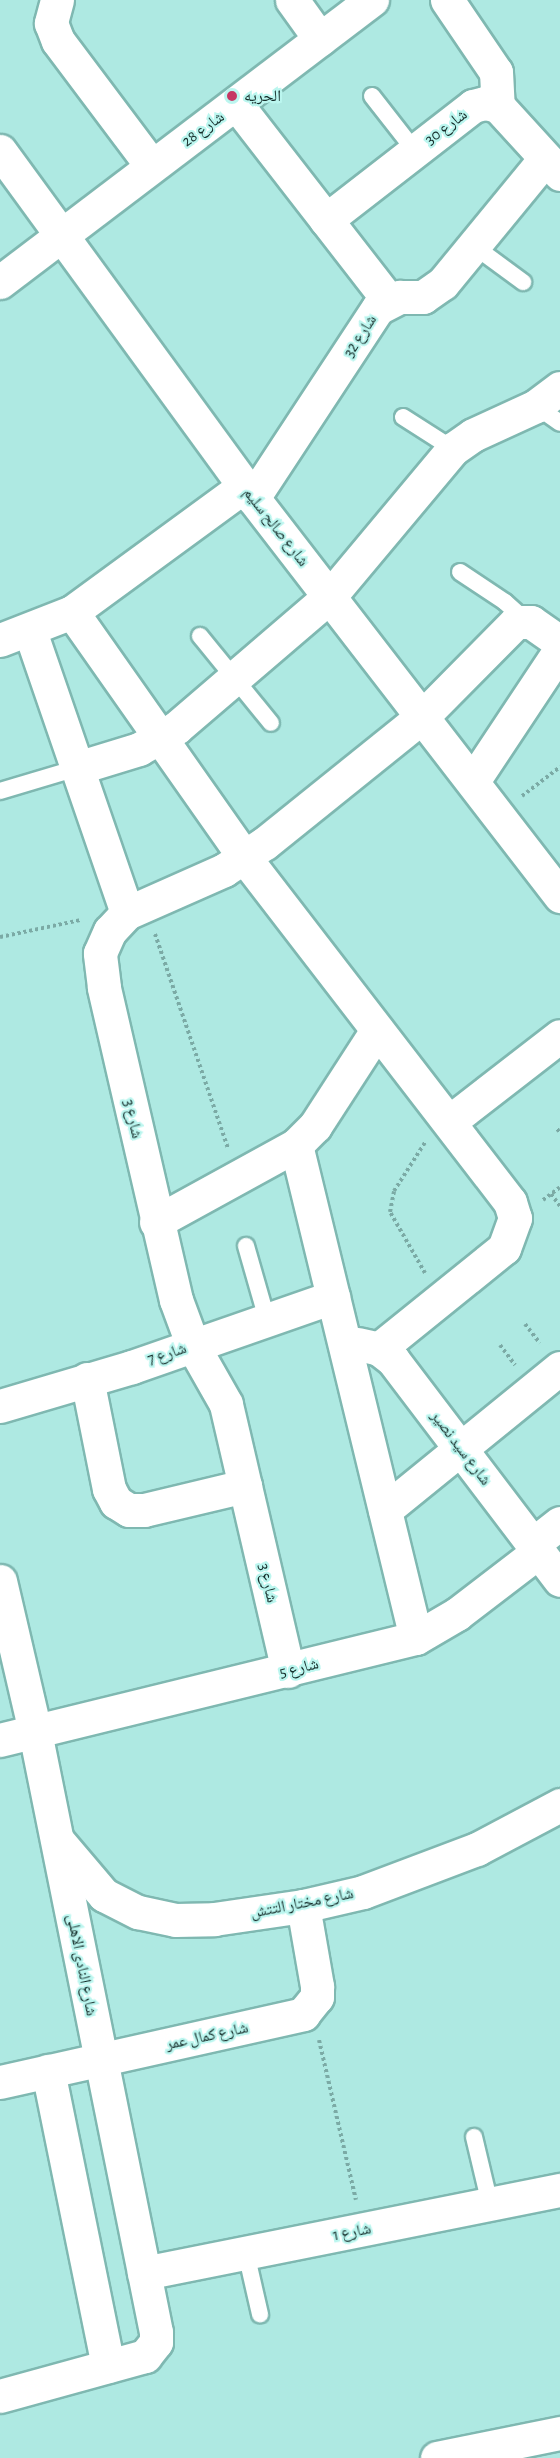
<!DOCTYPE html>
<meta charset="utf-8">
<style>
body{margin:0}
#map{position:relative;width:560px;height:2458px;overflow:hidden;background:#aee9e2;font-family:"Alegreya Sans","Noto Naskh Arabic",sans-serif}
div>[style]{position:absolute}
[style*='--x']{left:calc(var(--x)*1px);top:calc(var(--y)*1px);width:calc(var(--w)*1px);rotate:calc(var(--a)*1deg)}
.path>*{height:4px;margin-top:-2px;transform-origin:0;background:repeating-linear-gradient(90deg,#7baaa5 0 3px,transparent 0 6px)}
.roads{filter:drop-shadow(2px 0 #7fb8b1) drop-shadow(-2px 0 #7fb8b1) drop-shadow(0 2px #7fb8b1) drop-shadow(0 -2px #7fb8b1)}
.lane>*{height:16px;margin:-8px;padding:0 8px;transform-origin:8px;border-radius:8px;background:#fff}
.street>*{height:33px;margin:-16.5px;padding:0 16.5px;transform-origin:16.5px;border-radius:16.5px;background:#fff}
.dots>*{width:16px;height:16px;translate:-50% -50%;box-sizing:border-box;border:3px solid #bbf6ef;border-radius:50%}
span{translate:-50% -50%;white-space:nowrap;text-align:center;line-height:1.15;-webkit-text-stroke:4.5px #bbf6ef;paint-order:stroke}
.poi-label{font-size:16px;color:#162e2b}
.left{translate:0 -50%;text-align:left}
.street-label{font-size:16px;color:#162e2b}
</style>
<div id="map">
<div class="path">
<i style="--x:522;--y:796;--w:48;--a:-37.3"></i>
<i style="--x:155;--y:934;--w:226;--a:71.2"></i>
<i style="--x:0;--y:937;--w:83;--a:-11.9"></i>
<i style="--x:557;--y:1129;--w:4;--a:45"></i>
<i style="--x:551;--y:1194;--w:15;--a:53"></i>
<i style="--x:543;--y:1200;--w:21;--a:-37"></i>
<i style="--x:425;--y:1273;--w:70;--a:-119.8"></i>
<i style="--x:390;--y:1212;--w:21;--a:-79"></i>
<i style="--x:394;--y:1191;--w:59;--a:-57.4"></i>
<i style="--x:525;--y:1324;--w:24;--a:52"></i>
<i style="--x:500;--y:1345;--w:25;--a:53"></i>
<i style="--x:319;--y:2040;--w:164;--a:77"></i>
</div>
<div class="roads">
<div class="lane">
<i style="--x:372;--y:96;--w:70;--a:52"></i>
<i style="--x:474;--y:246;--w:61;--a:36.3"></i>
<i style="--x:536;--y:406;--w:29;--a:35"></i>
<i style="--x:403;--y:417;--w:59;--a:32.6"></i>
<i style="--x:460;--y:572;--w:54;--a:33.7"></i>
<i style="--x:505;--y:602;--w:27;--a:42"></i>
<i style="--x:200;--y:636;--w:112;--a:50.8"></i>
<i style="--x:0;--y:791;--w:80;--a:-16.6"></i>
<i style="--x:246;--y:1246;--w:76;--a:74"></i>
<i style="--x:474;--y:2137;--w:69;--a:76.6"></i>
<i style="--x:246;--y:2253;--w:63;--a:77.1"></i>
</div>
<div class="street">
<i style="--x:57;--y:0;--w:24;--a:105"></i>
<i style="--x:51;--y:23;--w:19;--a:69"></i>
<i style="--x:58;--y:41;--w:156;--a:53.1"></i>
<i style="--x:292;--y:0;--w:48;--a:54.3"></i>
<i style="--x:447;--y:0;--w:87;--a:55.8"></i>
<i style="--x:496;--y:72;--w:34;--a:87"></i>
<i style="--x:237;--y:105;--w:248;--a:52.2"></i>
<i style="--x:0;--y:151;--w:429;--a:53.9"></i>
<i style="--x:253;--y:498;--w:503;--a:52.35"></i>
<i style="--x:326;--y:220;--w:186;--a:-37.8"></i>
<i style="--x:473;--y:106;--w:12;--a:-14"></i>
<i style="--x:485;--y:103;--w:13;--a:13"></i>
<i style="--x:498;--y:106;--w:92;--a:47.6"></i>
<i style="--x:0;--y:282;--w:467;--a:-37.2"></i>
<i style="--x:253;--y:498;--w:227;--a:-56.7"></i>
<i style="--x:378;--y:308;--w:25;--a:-27"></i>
<i style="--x:400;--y:297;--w:23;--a:0"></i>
<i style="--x:423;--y:297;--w:24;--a:-35"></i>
<i style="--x:443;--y:283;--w:161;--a:-50.6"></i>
<i style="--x:72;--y:612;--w:301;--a:54.9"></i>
<i style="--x:245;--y:858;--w:434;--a:52.4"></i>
<i style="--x:510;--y:1202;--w:17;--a:73"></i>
<i style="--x:515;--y:1218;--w:32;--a:110"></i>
<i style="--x:504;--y:1248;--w:161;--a:141.1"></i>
<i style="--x:30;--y:631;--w:298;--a:71"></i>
<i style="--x:0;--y:640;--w:77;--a:-21.3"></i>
<i style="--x:72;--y:612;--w:213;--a:-36.2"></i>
<i style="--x:77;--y:768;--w:65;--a:-17"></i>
<i style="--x:139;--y:749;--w:43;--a:-29.6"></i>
<i style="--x:176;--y:728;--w:203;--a:-40.6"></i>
<i style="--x:330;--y:596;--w:192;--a:-50.1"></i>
<i style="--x:453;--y:449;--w:24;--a:-35"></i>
<i style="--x:473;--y:435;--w:69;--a:-24.7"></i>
<i style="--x:536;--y:406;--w:30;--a:-37"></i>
<i style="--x:473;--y:781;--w:157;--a:-56.4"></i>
<i style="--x:449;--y:1122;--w:140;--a:-37.8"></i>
<i style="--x:296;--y:1145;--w:507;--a:76.32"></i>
<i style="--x:156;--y:1222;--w:160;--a:-28.8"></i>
<i style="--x:296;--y:1145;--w:27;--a:-45"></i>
<i style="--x:315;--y:1126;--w:114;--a:-57.1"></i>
<i style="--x:358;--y:1344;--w:22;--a:13"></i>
<i style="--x:379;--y:1349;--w:18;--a:38"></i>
<i style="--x:393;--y:1360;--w:276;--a:52.8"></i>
<i style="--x:87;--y:1379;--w:112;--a:78.7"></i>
<i style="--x:109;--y:1489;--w:15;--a:62"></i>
<i style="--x:116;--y:1502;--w:15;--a:32"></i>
<i style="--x:129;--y:1510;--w:15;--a:0"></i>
<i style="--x:144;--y:1510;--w:104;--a:-13.4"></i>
<i style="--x:0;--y:1406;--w:138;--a:-16.5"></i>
<i style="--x:132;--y:1367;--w:213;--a:-19.2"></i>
<i style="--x:385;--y:1510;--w:225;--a:-39.1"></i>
<i style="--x:533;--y:1544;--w:34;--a:-38"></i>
<i style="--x:0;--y:1581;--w:155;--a:76.9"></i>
<i style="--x:35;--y:1732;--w:612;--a:78.6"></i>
<i style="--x:156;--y:2332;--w:10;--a:90"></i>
<i style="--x:156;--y:2342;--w:18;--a:128"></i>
<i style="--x:145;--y:2356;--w:150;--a:164.6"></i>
<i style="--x:288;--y:1671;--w:274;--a:-103.1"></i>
<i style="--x:226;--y:1404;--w:67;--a:-119.6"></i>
<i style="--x:193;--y:1346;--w:49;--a:-110.3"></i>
<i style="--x:176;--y:1300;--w:321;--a:-103"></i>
<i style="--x:104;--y:987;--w:34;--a:-97"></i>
<i style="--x:100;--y:953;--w:24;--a:-66"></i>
<i style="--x:110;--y:931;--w:25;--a:-47"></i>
<i style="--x:127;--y:913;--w:106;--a:-23.9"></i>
<i style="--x:224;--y:870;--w:49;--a:-33.4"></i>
<i style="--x:265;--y:843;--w:203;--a:-38.8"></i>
<i style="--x:423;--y:716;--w:132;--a:-45.3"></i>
<i style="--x:516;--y:622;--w:15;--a:0"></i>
<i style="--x:531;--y:622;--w:35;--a:35"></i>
<i style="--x:0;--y:1740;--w:428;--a:-13.8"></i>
<i style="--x:416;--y:1638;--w:48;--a:-30.3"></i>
<i style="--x:457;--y:1614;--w:103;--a:-37.5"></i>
<i style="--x:58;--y:1841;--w:71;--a:49.6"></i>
<i style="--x:104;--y:1895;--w:38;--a:27"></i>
<i style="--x:138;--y:1912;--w:38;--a:12"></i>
<i style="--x:175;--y:1920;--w:39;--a:-1"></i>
<i style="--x:214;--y:1919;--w:90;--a:-8.3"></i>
<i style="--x:303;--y:1906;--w:62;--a:-13.1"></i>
<i style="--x:363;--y:1892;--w:122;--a:-20.7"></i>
<i style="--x:477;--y:1849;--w:94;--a:-27.9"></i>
<i style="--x:48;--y:2071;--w:301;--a:78.5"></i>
<i style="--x:0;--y:2082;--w:311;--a:-12.6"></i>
<i style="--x:303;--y:2014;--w:22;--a:-51"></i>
<i style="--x:317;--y:1997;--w:11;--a:-90"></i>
<i style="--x:317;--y:1986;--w:81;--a:-99.9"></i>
<i style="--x:144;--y:2273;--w:424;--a:-11.3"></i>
<i style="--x:437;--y:2458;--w:126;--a:-11.5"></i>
</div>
</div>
<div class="dots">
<i style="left:232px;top:96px;background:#c63864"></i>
</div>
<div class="poi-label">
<span class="left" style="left:244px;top:96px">الحريه</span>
</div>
<div class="street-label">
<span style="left:446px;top:127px;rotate:-37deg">شارع 30</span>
<span style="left:203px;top:129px;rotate:-36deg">شارع 28</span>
<span style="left:360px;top:336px;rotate:-57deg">شارع 32</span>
<span style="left:276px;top:527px;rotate:52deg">شارع صالح سليم</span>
<span style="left:133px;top:1119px;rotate:77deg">شارع 3</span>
<span style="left:167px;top:1354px;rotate:-19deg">شارع 7</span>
<span style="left:461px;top:1448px;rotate:53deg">شارع سيد نصير</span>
<span style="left:268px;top:1583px;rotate:77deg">شارع 3</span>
<span style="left:299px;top:1668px;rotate:-14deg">شارع 5</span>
<span style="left:302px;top:1903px;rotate:-11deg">شارع مختار التتش</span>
<span style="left:82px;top:1965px;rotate:79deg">شارع النادى الاهلى</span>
<span style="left:207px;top:2036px;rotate:-12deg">شارع كمال عمر</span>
<span style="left:352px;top:2232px;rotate:-11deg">شارع 1</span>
</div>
</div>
